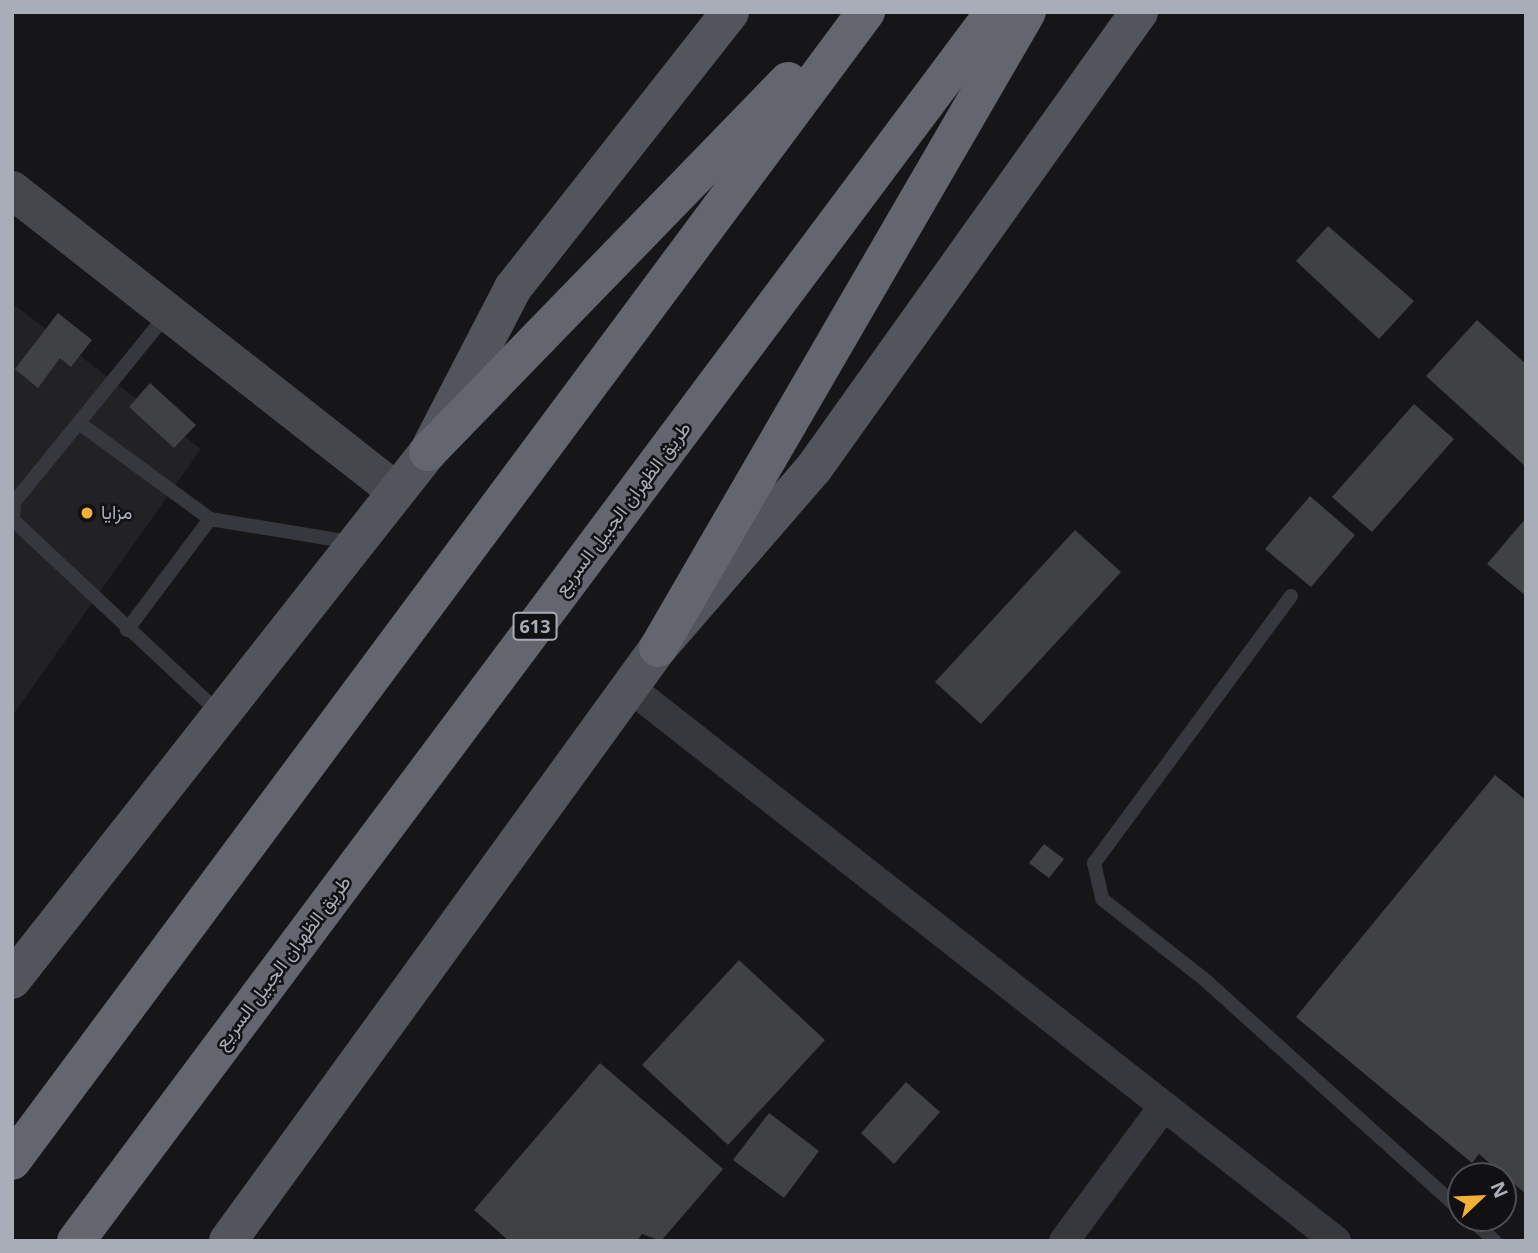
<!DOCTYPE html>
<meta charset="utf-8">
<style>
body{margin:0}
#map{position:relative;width:1538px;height:1253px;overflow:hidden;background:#161618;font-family:"Open Sans",Vazirmatn,sans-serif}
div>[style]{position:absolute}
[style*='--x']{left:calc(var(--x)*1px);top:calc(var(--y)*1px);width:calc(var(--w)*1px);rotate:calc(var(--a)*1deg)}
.built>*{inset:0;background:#222225}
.building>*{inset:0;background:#404145}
.lane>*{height:14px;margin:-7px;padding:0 7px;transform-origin:7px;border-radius:7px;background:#37383d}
.street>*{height:30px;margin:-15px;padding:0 15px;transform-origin:15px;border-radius:15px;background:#37383d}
.secondary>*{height:38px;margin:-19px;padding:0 19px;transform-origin:19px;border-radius:19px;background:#45474d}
.primary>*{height:38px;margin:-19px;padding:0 19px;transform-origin:19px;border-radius:19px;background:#53555c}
.highway>*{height:38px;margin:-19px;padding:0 19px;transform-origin:19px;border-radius:19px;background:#63666e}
.dots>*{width:19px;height:19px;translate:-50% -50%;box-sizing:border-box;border:4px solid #111113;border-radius:50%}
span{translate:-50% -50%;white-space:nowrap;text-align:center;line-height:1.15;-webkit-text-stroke:5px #111113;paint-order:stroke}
.shield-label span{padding:2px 5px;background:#111113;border:2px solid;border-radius:5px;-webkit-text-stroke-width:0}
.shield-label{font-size:18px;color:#a8adb8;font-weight:700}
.street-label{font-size:19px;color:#a8adb8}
.poi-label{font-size:19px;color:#a8adb8}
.left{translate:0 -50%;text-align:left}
.frame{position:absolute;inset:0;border:14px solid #a8adb8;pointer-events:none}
.north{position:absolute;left:1447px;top:1162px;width:70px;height:70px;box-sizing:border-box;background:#111113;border:2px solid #4d4f55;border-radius:50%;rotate:67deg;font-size:19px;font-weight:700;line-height:28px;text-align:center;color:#a8adb8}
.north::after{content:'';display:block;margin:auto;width:24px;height:32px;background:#f2b134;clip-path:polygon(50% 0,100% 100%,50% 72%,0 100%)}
</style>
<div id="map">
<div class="built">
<i style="clip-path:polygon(12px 303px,201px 449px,12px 716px)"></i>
</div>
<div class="building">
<i style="clip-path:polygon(1328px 226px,1414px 301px,1379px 339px,1296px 261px)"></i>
<i style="clip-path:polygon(58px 313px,92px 340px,71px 367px,60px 358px,38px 388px,15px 369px)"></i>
<i style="clip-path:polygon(1477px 320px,1526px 364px,1526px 467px,1426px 376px)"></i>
<i style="clip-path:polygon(150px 383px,196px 425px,174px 448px,129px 407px)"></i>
<i style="clip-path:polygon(1414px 404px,1454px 439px,1372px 532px,1332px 497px)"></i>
<i style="clip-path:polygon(1310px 496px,1355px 535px,1311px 587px,1265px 549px)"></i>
<i style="clip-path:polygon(1526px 518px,1526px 596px,1487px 564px)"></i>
<i style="clip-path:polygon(1075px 530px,1121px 572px,981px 724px,935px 682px)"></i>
<i style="clip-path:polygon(1495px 775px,1526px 800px,1526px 1194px,1479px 1154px,1472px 1163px,1296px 1017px)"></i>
<i style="clip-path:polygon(1044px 844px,1064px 859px,1049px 878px,1029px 863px)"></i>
<i style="clip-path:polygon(739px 960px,825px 1040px,728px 1145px,642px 1065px)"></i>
<i style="clip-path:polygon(600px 1063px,723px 1169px,661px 1241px,642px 1234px,637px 1241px,509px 1241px,474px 1210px)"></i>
<i style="clip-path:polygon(906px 1082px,940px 1112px,894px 1164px,861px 1133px)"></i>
<i style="clip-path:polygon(769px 1113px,819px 1151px,784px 1198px,733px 1160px)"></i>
</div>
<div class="lane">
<i style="--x:167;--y:314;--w:242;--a:129.1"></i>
<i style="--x:14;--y:502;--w:18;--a:93"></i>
<i style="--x:13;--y:520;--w:282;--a:43.1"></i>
<i style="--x:79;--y:423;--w:162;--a:36.2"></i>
<i style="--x:1291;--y:596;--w:332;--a:126.4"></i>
<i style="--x:1094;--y:863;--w:37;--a:77"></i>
<i style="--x:1102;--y:899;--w:130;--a:38.1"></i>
<i style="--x:1204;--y:979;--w:346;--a:42"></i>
<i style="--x:127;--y:630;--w:139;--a:-53.2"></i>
<i style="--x:210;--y:519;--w:143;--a:9.3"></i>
<i style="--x:1470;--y:1218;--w:34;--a:43"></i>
</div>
<div class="street">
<i style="--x:629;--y:687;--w:898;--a:38.08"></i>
<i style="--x:1064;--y:1241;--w:168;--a:-53.5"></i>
</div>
<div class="secondary">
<i style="--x:12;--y:190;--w:488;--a:38.1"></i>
</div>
<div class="primary">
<i style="--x:12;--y:980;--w:672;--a:-51.77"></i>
<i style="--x:428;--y:452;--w:185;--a:-62.6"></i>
<i style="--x:513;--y:288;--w:351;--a:-51.8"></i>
<i style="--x:228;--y:1241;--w:732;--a:-54.05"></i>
<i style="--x:658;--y:648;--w:238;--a:-49.1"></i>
<i style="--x:814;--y:468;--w:560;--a:-54.52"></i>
</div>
<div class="highway">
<i style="--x:428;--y:452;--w:517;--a:-45.86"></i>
<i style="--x:658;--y:648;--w:735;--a:-59.88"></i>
<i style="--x:12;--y:1161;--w:1432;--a:-53.38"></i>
<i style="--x:76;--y:1241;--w:1534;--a:-53.24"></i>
</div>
<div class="dots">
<i style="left:87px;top:513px;background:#f2b134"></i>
</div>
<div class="shield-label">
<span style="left:535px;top:626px">613</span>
</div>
<div class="street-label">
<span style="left:623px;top:509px;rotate:-53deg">طريق الظهران الجبيل السريع</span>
<span style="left:283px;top:963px;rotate:-53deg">طريق الظهران الجبيل السريع</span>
</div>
<div class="poi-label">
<span class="left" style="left:101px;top:513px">مزايا</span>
</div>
<div class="frame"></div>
<div class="north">N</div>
</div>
